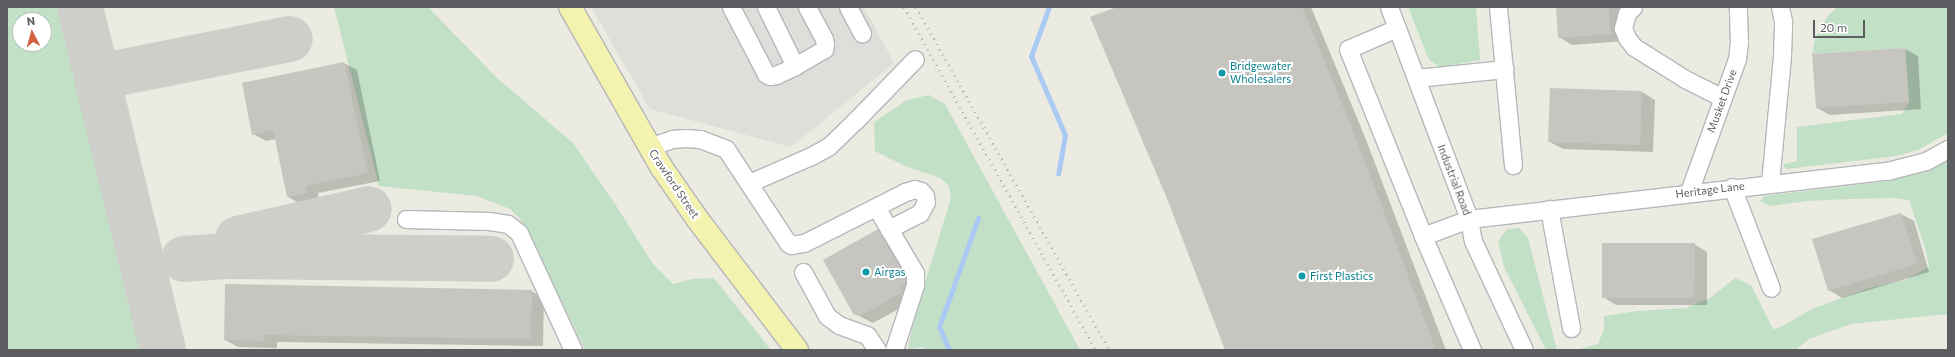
<!DOCTYPE html>
<style>
body{margin:0}
#map{position:relative;width:1955px;height:357px;overflow:hidden;background:#ebebe2;font-family:Commissioner,sans-serif}
div>[style]{position:absolute}
[style*='--x']{left:calc(var(--x)*1px);top:calc(var(--y)*1px);width:calc(var(--w)*1px);rotate:calc(var(--a)*1deg)}
.industrial>*{inset:0;background:#dfdeda}
.green>*{inset:0;background:#c2e0c6}
.shadow>*{inset:0;background:#0003}
.stream>*{height:5px;margin:-2.5px;padding:0 2.5px;transform-origin:2.5px;border-radius:2.5px;background:#aacaf3}
.taxiway>*{height:46px;margin:-23px;padding:0 23px;transform-origin:23px;border-radius:23px;background:#cecfca}
.building>*{inset:0;background:#c7c5bf}
.roads{filter:drop-shadow(1px 0 #b5b7bb) drop-shadow(-1px 0 #b5b7bb) drop-shadow(0 1px #b5b7bb) drop-shadow(0 -1px #b5b7bb)}
.minor>*{height:17px;margin:-8.5px;padding:0 8.5px;transform-origin:8.5px;border-radius:8.5px;background:#fff}
.major>*{height:22px;margin:-11px;padding:0 11px;transform-origin:11px;border-radius:11px;background:#f4f2af}
.rail>*{height:3px;margin-top:-1.5px;transform-origin:0;background:repeating-linear-gradient(90deg,#b2b3b3 0 1px,transparent 0 6px)}
.dots>*{width:11px;height:11px;translate:-50% -50%;box-sizing:border-box;border:2px solid #fff;border-radius:50%}
span{translate:-50% -50%;white-space:nowrap;text-align:center;line-height:1.15;-webkit-text-stroke:4px #fff;paint-order:stroke}
.culture-label{font-size:11px;color:#0d838f}
.left{translate:0 -50%;text-align:left}
.street-label{font-size:11px;color:#5b5d61}
.frame{position:absolute;inset:0;border:8px solid #5b5d61;pointer-events:none}
.north{position:absolute;left:12px;top:12px;width:40px;height:40px;box-sizing:border-box;background:#fff;border:1px solid #bdbec0;border-radius:50%;rotate:354deg;font-size:11px;font-weight:700;line-height:16px;text-align:center;color:#5b5d61}
.north::after{content:'';display:block;margin:auto;width:14px;height:18px;background:#d26042;clip-path:polygon(50% 0,100% 100%,50% 72%,0 100%)}
.scale{position:absolute;left:1813px;top:20px;width:52px;height:18px;box-sizing:border-box;border:2px solid #5b5d61;border-top:0;padding-left:5px;font-size:12px;line-height:14px;white-space:nowrap;color:#5b5d61;-webkit-text-stroke:3px #fff;paint-order:stroke}
</style>
<div id="map">
<div class="industrial">
<i style="clip-path:polygon(591px 7px,864px 7px,894px 63px,791px 147px,650px 109px)"></i>
</div>
<div class="green">
<i style="clip-path:polygon(evenodd,7px 7px,58px 7px,140px 350px,7px 350px,7px 7px,20px 20px,44px 20px,44px 44px,20px 44px,20px 20px)"></i>
<i style="clip-path:polygon(334px 7px,428px 7px,496px 77px,573px 143px,617px 207px,653px 264px,673px 284px,692px 279px,714px 278px,771px 350px,585px 350px,532px 239px,520px 219px,510px 209px,477px 196px,379px 186px)"></i>
<i style="clip-path:polygon(1408px 7px,1476px 7px,1480px 60px,1440px 67px,1429px 60px)"></i>
<i style="clip-path:polygon(1837px 7px,1948px 7px,1948px 133px,1918px 150px,1896px 156px,1787px 169px,1784px 167px,1784px 164px,1797px 161px,1797px 127px,1902px 114px,1909px 102px,1905px 48px,1812px 54px,1815px 39px,1827px 17px)"></i>
<i style="clip-path:polygon(929px 95px,945px 104px,1080px 350px,924px 350px,924px 347px,908px 349px,914px 318px,951px 198px,949px 186px,940px 178px,905px 166px,875px 151px,874px 122px,907px 100px)"></i>
<i style="clip-path:polygon(1948px 159px,1948px 314px,1851px 324px,1809px 339px,1795px 350px,1575px 350px,1598px 344px,1604px 329px,1604px 316px,1638px 311px,1686px 308px,1710px 298px,1735px 278px,1751px 285px,1773px 329px,1779px 328px,1812px 309px,1869px 288px,1905px 280px,1929px 267px,1925px 248px,1909px 200px,1893px 198px,1850px 199px,1807px 201px,1770px 206px,1760px 201px,1764px 196px,1881px 182px,1931px 170px)"></i>
<i style="clip-path:polygon(1519px 228px,1528px 238px,1557px 350px,1546px 350px,1504px 267px,1498px 241px,1507px 229px)"></i>
</div>
<div class="shadow">
<i style="clip-path:polygon(1120px 7px,1311px 7px,1365px 137px,1446px 350px,1226px 350px)"></i>
<i style="clip-path:polygon(1557px 7px,1621px 7px,1624px 41px,1572px 45px,1559px 37px)"></i>
<i style="clip-path:polygon(1905px 49px,1918px 56px,1921px 109px,1830px 115px,1817px 108px)"></i>
<i style="clip-path:polygon(344px 63px,357px 70px,380px 181px,318px 193px,319px 200px,301px 204px,288px 197px,276px 139px,266px 141px,253px 134px)"></i>
<i style="clip-path:polygon(1551px 89px,1642px 92px,1655px 100px,1653px 152px,1563px 149px,1550px 142px)"></i>
<i style="clip-path:polygon(1901px 214px,1914px 221px,1929px 272px,1842px 298px,1829px 290px)"></i>
<i style="clip-path:polygon(878px 231px,891px 238px,918px 285px,915px 300px,873px 323px,855px 314px)"></i>
<i style="clip-path:polygon(1694px 244px,1707px 252px,1707px 305px,1616px 305px,1603px 297px)"></i>
<i style="clip-path:polygon(531px 291px,544px 298px,543px 346px,277px 342px,277px 348px,238px 347px,225px 340px)"></i>
</div>
<div class="stream">
<i style="--x:1049;--y:7;--w:52;--a:110.2"></i>
<i style="--x:1031;--y:56;--w:86;--a:66.7"></i>
<i style="--x:1065;--y:135;--w:39;--a:100"></i>
<i style="--x:949;--y:350;--w:25;--a:-113"></i>
<i style="--x:939;--y:327;--w:116;--a:-70.3"></i>
</div>
<div class="taxiway">
<i style="--x:80;--y:7;--w:353;--a:76.4"></i>
<i style="--x:93;--y:60;--w:13;--a:48"></i>
<i style="--x:102;--y:70;--w:11;--a:22"></i>
<i style="--x:112;--y:74;--w:6;--a:-9"></i>
<i style="--x:118;--y:73;--w:175;--a:-11.2"></i>
<i style="--x:238;--y:239;--w:134;--a:-12.9"></i>
<i style="--x:184;--y:259;--w:39;--a:-4"></i>
<i style="--x:223;--y:256;--w:268;--a:0.6"></i>
</div>
<div class="building">
<i style="clip-path:polygon(1117px 7px,1302px 7px,1352px 128px,1436px 350px,1225px 350px,1168px 201px,1090px 17px)"></i>
<i style="clip-path:polygon(1556px 7px,1609px 7px,1611px 34px,1558px 38px)"></i>
<i style="clip-path:polygon(1905px 48px,1909px 102px,1816px 108px,1812px 54px)"></i>
<i style="clip-path:polygon(344px 62px,368px 173px,305px 186px,307px 193px,287px 197px,273px 130px,252px 135px,242px 83px)"></i>
<i style="clip-path:polygon(1550px 88px,1642px 91px,1640px 145px,1548px 142px)"></i>
<i style="clip-path:polygon(1901px 213px,1917px 264px,1828px 291px,1812px 239px)"></i>
<i style="clip-path:polygon(878px 229px,905px 277px,905px 283px,900px 288px,902px 292px,860px 316px,857px 313px,854px 315px,823px 260px)"></i>
<i style="clip-path:polygon(1602px 243px,1695px 243px,1694px 298px,1602px 298px)"></i>
<i style="clip-path:polygon(225px 284px,532px 290px,531px 339px,264px 335px,264px 341px,224px 340px)"></i>
</div>
<div class="roads">
<div class="minor">
<i style="--x:731;--y:7;--w:76;--a:62.4"></i>
<i style="--x:766;--y:74;--w:4;--a:27"></i>
<i style="--x:770;--y:76;--w:6;--a:-9"></i>
<i style="--x:776;--y:75;--w:21;--a:-25"></i>
<i style="--x:795;--y:66;--w:34;--a:-30"></i>
<i style="--x:824;--y:49;--w:5;--a:-79"></i>
<i style="--x:825;--y:44;--w:5;--a:-101"></i>
<i style="--x:824;--y:39;--w:36;--a:-118"></i>
<i style="--x:766;--y:7;--w:66;--a:63.8"></i>
<i style="--x:848;--y:7;--w:30;--a:62"></i>
<i style="--x:1389;--y:7;--w:227;--a:69.3"></i>
<i style="--x:1469;--y:219;--w:22;--a:80"></i>
<i style="--x:1473;--y:241;--w:120;--a:64.9"></i>
<i style="--x:1498;--y:7;--w:159;--a:84.6"></i>
<i style="--x:1633;--y:7;--w:8;--a:135"></i>
<i style="--x:1627;--y:13;--w:16;--a:105"></i>
<i style="--x:1623;--y:28;--w:11;--a:68"></i>
<i style="--x:1627;--y:38;--w:11;--a:52"></i>
<i style="--x:1634;--y:47;--w:60;--a:32.1"></i>
<i style="--x:1685;--y:79;--w:42;--a:26.6"></i>
<i style="--x:1397;--y:28;--w:53;--a:156.8"></i>
<i style="--x:1348;--y:49;--w:201;--a:68.1"></i>
<i style="--x:1423;--y:236;--w:49;--a:-20.3"></i>
<i style="--x:1469;--y:219;--w:421;--a:-6.6"></i>
<i style="--x:1887;--y:171;--w:40;--a:-14.4"></i>
<i style="--x:1926;--y:161;--w:25;--a:-29"></i>
<i style="--x:1416;--y:78;--w:89;--a:-5.8"></i>
<i style="--x:649;--y:147;--w:24;--a:-19"></i>
<i style="--x:672;--y:139;--w:13;--a:-4"></i>
<i style="--x:685;--y:138;--w:15;--a:4"></i>
<i style="--x:700;--y:139;--w:28;--a:21"></i>
<i style="--x:726;--y:149;--w:113;--a:56.6"></i>
<i style="--x:788;--y:243;--w:4;--a:34"></i>
<i style="--x:791;--y:245;--w:13;--a:-9"></i>
<i style="--x:804;--y:243;--w:113;--a:-26.8"></i>
<i style="--x:905;--y:192;--w:10;--a:-17"></i>
<i style="--x:915;--y:189;--w:6;--a:18"></i>
<i style="--x:921;--y:191;--w:6;--a:51"></i>
<i style="--x:925;--y:196;--w:6;--a:81"></i>
<i style="--x:926;--y:202;--w:13;--a:119"></i>
<i style="--x:920;--y:213;--w:35;--a:153"></i>
<i style="--x:749;--y:183;--w:70;--a:-23.6"></i>
<i style="--x:813;--y:155;--w:18;--a:-29"></i>
<i style="--x:829;--y:146;--w:36;--a:-44"></i>
<i style="--x:855;--y:121;--w:86;--a:-45.9"></i>
<i style="--x:1770;--y:183;--w:129;--a:-84.6"></i>
<i style="--x:1782;--y:55;--w:34;--a:-88"></i>
<i style="--x:1783;--y:21;--w:14;--a:-102"></i>
<i style="--x:1732;--y:187;--w:108;--a:68.9"></i>
<i style="--x:1689;--y:192;--w:141;--a:-70.2"></i>
<i style="--x:1737;--y:59;--w:17;--a:-83"></i>
<i style="--x:1739;--y:42;--w:35;--a:-92"></i>
<i style="--x:876;--y:207;--w:77;--a:59.4"></i>
<i style="--x:915;--y:273;--w:12;--a:90"></i>
<i style="--x:915;--y:285;--w:68;--a:107.9"></i>
<i style="--x:1549;--y:209;--w:121;--a:79.5"></i>
<i style="--x:406;--y:219;--w:83;--a:1.4"></i>
<i style="--x:489;--y:221;--w:19;--a:9"></i>
<i style="--x:508;--y:224;--w:14;--a:39"></i>
<i style="--x:519;--y:233;--w:129;--a:65.2"></i>
<i style="--x:1423;--y:236;--w:124;--a:66.7"></i>
<i style="--x:803;--y:272;--w:50;--a:61.4"></i>
<i style="--x:827;--y:316;--w:15;--a:37"></i>
<i style="--x:839;--y:325;--w:30;--a:20"></i>
<i style="--x:867;--y:335;--w:18;--a:56"></i>
</div>
<div class="major">
<i style="--x:570;--y:7;--w:185;--a:60.3"></i>
<i style="--x:662;--y:168;--w:63;--a:55.3"></i>
<i style="--x:698;--y:220;--w:163;--a:52.7"></i>
</div>
</div>
<div class="rail">
<i style="--x:904;--y:7;--w:393;--a:60.8"></i>
<i style="--x:916;--y:7;--w:394;--a:60.6"></i>
</div>
<div class="dots">
<i style="left:1222px;top:73px;background:#0f9aa8"></i>
<i style="left:866px;top:272px;background:#0f9aa8"></i>
<i style="left:1302px;top:276px;background:#0f9aa8"></i>
</div>
<div class="culture-label">
<span class="left" style="left:1230px;top:73px">Bridgewater<br>Wholesalers</span>
<span class="left" style="left:874px;top:272px">Airgas</span>
<span class="left" style="left:1310px;top:276px">First Plastics</span>
</div>
<div class="street-label">
<span style="left:1722px;top:101px;rotate:-70deg">Musket Drive</span>
<span style="left:1454px;top:180px;rotate:69deg">Industrial Road</span>
<span style="left:674px;top:184px;rotate:56deg">Crawford Street</span>
<span style="left:1710px;top:190px;rotate:-7deg">Heritage Lane</span>
</div>
<div class="frame"></div>
<div class="north">N</div>
<div class="scale">20 m</div>
</div>
